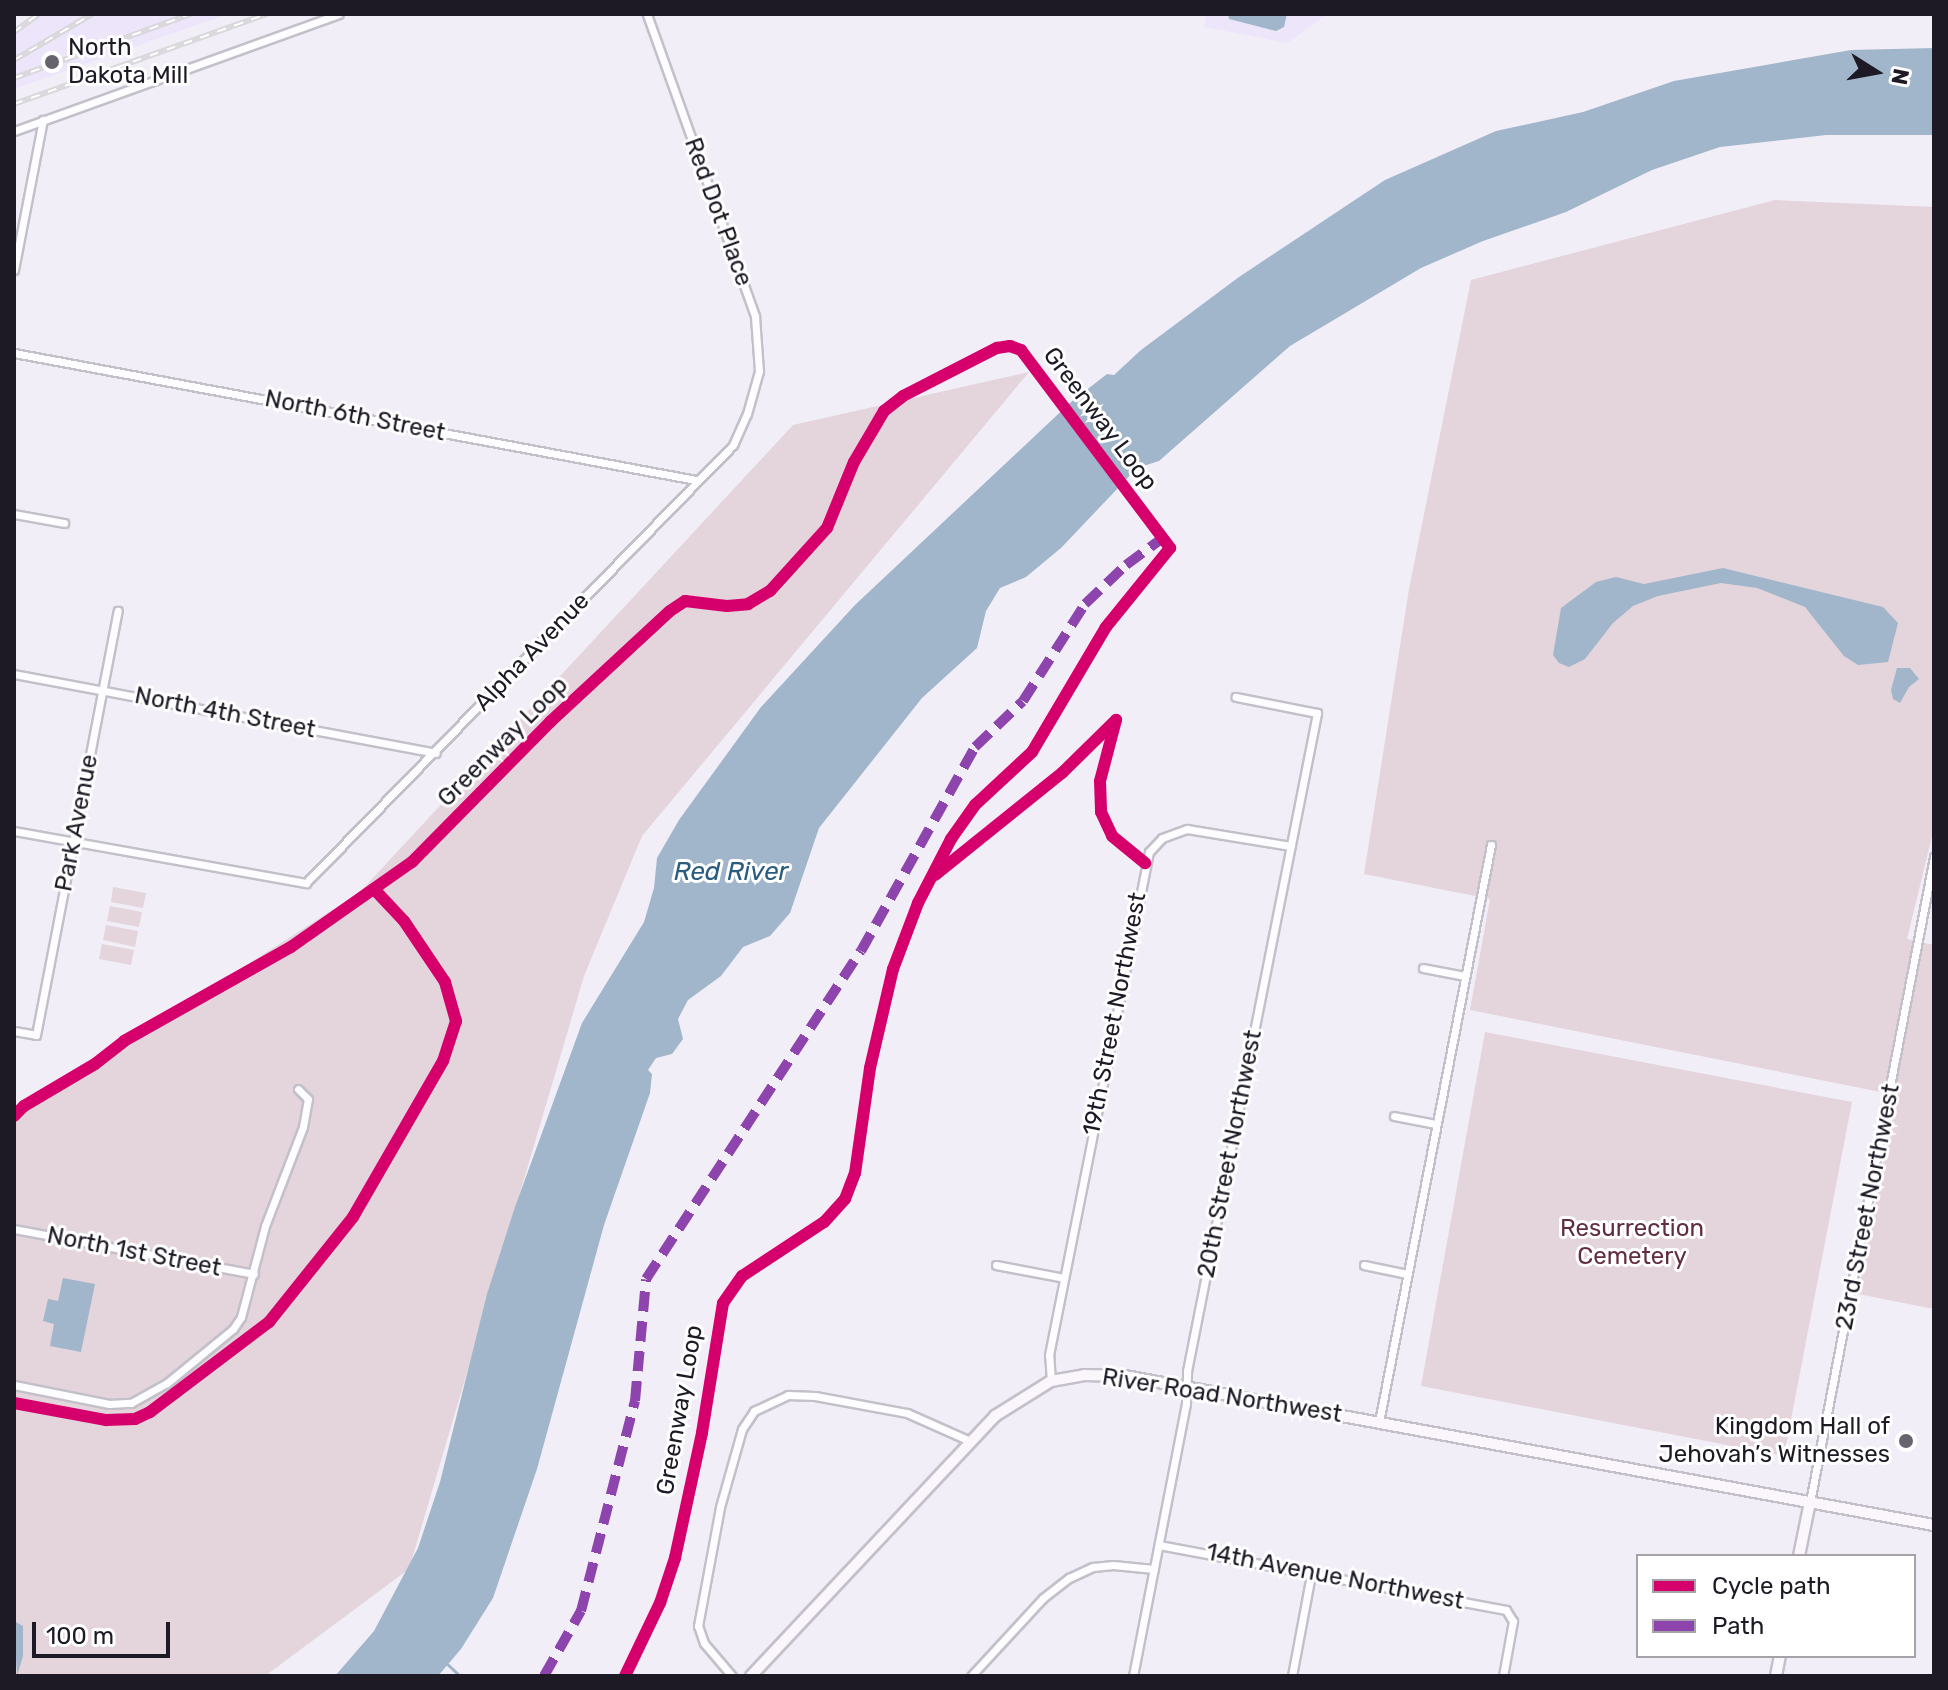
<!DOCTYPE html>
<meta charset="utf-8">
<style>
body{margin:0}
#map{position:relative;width:1948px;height:1690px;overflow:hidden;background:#f1eef8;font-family:Rubik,sans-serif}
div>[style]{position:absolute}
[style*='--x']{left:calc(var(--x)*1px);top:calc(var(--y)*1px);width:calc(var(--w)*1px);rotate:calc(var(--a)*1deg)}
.built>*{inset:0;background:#ede6fb}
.green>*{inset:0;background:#e4d4dc}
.water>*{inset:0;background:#a1b6ca}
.stream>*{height:3px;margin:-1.5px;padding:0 1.5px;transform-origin:1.5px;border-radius:1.5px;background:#a1b6ca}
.roads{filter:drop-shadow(2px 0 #c3c0ca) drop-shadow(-2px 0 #c3c0ca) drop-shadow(0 2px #c3c0ca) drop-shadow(0 -2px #c3c0ca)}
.street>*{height:7px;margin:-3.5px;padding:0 3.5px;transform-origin:3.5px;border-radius:3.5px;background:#fdfcfe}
.secondary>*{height:10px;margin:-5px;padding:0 5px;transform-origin:5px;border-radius:5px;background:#faf6fb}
.rail>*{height:6px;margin-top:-3px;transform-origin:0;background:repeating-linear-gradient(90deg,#fff 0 9px,#d8d7da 0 18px);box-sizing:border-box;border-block:2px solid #d8d7da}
.quiet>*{height:10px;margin-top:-5px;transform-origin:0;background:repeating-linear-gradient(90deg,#8e44ad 0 20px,transparent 0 30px)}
.cycleway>*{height:12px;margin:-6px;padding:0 6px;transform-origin:6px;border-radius:6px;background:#d6006c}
.dots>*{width:22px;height:22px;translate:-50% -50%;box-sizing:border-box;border:4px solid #fff;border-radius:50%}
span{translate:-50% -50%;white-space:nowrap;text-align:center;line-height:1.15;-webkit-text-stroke:6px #fff;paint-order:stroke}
.poi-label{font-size:24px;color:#1d1925}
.left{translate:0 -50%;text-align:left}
.right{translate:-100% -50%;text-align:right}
.street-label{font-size:24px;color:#1d1925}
.park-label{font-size:24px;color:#622d3f}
.water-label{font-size:26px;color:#2a5c80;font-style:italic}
.frame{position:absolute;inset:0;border:16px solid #1d1925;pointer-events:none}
.legend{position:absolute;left:1636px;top:1554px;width:280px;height:104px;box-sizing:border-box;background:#fff;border:2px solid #a5a3a8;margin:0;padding:10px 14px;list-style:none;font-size:24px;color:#1d1925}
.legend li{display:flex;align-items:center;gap:16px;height:40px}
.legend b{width:40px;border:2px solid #a5a3a8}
.north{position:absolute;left:1836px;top:32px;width:80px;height:80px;-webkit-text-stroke:6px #fff;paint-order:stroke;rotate:101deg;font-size:22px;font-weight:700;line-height:32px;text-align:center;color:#1d1925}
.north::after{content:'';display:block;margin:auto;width:28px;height:36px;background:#1d1925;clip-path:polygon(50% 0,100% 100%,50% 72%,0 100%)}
.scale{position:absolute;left:32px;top:1622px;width:138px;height:36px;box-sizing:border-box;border:4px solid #1d1925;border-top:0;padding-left:10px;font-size:24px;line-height:28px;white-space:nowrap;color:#1d1925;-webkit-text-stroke:6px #fff;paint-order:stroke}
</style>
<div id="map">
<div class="built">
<i style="clip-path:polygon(42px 14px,228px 14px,14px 89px,14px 35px)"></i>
<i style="clip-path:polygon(1206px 14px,1328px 14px,1287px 43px,1204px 27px)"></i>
</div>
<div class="green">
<i style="clip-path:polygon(1775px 200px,1934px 207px,1934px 828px,1907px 939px,1934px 945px,1934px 1309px,1858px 1294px,1896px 1095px,1470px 1010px,1490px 899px,1364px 874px,1409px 589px,1471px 280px)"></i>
<i style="clip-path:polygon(1029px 372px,642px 836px,584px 976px,409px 1569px,265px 1676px,14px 1676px,14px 1114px,359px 893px,793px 425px)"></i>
<i style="clip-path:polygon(113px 887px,146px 893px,143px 908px,111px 902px)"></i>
<i style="clip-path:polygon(110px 906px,142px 912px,139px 927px,107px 921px)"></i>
<i style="clip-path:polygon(106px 925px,138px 931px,135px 947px,103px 940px)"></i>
<i style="clip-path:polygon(102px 944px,134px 950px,131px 965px,99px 959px)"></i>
<i style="clip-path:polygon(1485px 1032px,1852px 1102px,1784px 1456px,1421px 1386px)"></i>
</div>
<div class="water">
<i style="clip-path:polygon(1228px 14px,1287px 14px,1284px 27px,1276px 31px,1229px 19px)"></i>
<i style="clip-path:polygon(1934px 48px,1934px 135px,1826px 135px,1720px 147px,1652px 170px,1566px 212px,1483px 241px,1421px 268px,1290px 346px,1159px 461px,1137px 468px,1061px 548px,1026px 577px,1000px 588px,986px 611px,977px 648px,922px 698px,819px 828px,790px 913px,770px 936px,743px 947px,721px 976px,688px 1000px,678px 1019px,683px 1039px,672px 1054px,656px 1058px,648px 1070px,652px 1074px,650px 1093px,604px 1225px,537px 1469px,493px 1598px,461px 1649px,438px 1676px,335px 1676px,374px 1631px,418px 1548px,440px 1482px,487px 1294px,515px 1207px,582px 1023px,644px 922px,654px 888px,657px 858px,679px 820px,761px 707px,855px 605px,1071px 402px,1107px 374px,1114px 375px,1141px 350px,1239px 277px,1385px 180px,1496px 131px,1583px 112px,1674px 81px,1851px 50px)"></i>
<i style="clip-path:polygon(1723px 568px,1883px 607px,1898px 623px,1888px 662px,1858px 665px,1844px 656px,1805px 607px,1757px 588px,1721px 583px,1658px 596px,1633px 606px,1613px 623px,1585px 659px,1569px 667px,1559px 663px,1553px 655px,1561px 608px,1596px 582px,1616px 577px,1644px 584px)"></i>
<i style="clip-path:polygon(1897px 668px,1910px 668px,1919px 679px,1909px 687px,1900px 703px,1893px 699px,1891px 690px)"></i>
<i style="clip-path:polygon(63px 1278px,95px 1284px,81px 1352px,50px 1346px,54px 1324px,43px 1321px,48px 1299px,58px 1301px)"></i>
<i style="clip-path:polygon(14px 1621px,23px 1626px,23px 1656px,17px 1676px)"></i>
</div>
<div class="stream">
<i style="--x:445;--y:1662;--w:21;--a:43"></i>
</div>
<div class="roads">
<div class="street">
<i style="--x:14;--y:131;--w:345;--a:-19.8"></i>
<i style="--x:14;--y:270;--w:153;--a:-79.1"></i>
<i style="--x:14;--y:353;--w:694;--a:10.55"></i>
<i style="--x:14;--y:514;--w:51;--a:10.2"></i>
<i style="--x:14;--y:674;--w:429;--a:10.6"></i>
<i style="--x:14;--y:831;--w:297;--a:10.1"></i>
<i style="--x:306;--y:883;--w:612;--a:-45.73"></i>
<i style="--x:733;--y:445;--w:34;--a:-66"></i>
<i style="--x:747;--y:414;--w:45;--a:-74.4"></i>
<i style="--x:759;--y:371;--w:55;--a:-94.2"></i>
<i style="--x:755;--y:316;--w:321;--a:-109.7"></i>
<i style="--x:1423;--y:968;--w:43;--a:10.8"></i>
<i style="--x:14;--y:1031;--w:22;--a:10"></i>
<i style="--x:36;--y:1035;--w:432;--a:-79.1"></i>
<i style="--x:1394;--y:1116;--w:43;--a:10.8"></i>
<i style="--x:14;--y:1229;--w:244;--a:10.6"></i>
<i style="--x:996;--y:1265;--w:69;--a:10.8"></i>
<i style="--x:1364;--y:1265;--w:44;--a:11.8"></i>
<i style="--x:1051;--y:1381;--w:26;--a:-94"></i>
<i style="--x:1049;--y:1355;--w:513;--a:-78.76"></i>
<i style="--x:1149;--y:852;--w:19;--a:-47"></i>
<i style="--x:1162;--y:838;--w:27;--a:-20"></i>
<i style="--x:1187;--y:829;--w:105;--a:9.3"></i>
<i style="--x:14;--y:1385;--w:97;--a:11.3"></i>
<i style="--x:109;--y:1404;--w:22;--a:-3"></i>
<i style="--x:131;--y:1403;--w:41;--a:-29.1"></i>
<i style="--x:167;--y:1383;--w:85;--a:-39.3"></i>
<i style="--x:233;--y:1329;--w:14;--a:-56"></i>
<i style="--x:241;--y:1317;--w:94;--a:-75.2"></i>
<i style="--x:265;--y:1226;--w:106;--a:-69"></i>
<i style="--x:303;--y:1127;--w:28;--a:-80"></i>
<i style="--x:308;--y:1099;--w:14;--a:-135"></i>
<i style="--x:1379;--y:1422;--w:588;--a:-79.02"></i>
<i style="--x:1810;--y:1502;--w:657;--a:-79.12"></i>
<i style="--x:1159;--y:1545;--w:353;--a:10.6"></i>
<i style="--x:1506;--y:1610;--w:13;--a:58"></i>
<i style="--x:1513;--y:1621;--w:56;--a:100.3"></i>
<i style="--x:732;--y:1676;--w:43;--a:-130.3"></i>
<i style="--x:704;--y:1643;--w:18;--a:-109"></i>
<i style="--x:698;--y:1626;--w:121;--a:-79.5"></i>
<i style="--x:720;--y:1507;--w:81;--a:-74.2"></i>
<i style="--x:742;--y:1429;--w:22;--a:-56"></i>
<i style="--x:754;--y:1411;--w:38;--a:-25"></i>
<i style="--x:788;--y:1395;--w:27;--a:2"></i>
<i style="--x:815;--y:1396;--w:94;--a:10.5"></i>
<i style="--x:907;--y:1413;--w:69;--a:24"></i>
<i style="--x:971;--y:1676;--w:106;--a:-47.3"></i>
<i style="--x:1043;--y:1598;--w:33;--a:-38"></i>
<i style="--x:1069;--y:1578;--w:26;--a:-25"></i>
<i style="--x:1093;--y:1567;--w:20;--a:-6"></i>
<i style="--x:1113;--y:1565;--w:41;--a:5.6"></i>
<i style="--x:1133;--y:1676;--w:277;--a:-79"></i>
<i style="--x:1186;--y:1404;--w:33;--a:-88"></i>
<i style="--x:1187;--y:1371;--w:671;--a:-78.82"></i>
<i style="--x:1317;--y:713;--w:83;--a:-168.8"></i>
<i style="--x:1292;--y:1676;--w:104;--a:-79.4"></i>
</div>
<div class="secondary">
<i style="--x:1799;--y:1556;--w:55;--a:-78.5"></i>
<i style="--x:751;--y:1676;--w:357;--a:-46.8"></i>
<i style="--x:995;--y:1416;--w:66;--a:-32"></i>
<i style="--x:1051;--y:1381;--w:34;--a:-10"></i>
<i style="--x:1084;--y:1375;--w:41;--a:1.4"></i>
<i style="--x:1125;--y:1376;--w:823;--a:10.44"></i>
<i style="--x:1776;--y:1676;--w:20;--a:-79"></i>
</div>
</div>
<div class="rail">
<i style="--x:14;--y:32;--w:31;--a:-36"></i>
<i style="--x:14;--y:60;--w:91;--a:-30.5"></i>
<i style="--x:14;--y:78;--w:188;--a:-19.9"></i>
<i style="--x:14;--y:104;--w:269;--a:-19.6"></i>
</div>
<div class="quiet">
<i style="--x:544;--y:1676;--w:75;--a:-60.4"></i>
<i style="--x:581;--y:1611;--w:217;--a:-75.6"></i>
<i style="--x:635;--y:1401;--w:122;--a:-84.8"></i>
<i style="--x:646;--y:1279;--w:392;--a:-56.8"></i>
<i style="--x:861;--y:951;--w:234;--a:-60.8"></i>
<i style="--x:975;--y:747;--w:66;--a:-43.8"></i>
<i style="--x:1023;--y:701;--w:115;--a:-57.4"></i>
<i style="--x:1085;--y:604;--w:57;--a:-43.6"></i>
<i style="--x:1126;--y:565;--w:47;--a:-36.4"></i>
</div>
<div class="cycleway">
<i style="--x:935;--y:875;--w:163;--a:-38.8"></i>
<i style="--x:1062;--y:773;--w:76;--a:-44.5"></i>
<i style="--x:1116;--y:720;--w:63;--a:104.7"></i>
<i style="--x:1100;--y:781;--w:31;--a:88"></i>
<i style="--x:1101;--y:812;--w:26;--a:65"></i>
<i style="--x:1112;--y:836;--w:43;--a:39.3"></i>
<i style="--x:14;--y:1116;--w:14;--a:-45"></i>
<i style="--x:24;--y:1106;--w:82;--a:-30.6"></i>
<i style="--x:95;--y:1064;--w:37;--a:-38"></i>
<i style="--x:124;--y:1041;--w:192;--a:-29.4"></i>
<i style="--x:291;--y:947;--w:148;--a:-35.1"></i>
<i style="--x:412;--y:862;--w:197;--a:-45.4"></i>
<i style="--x:550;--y:722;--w:163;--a:-42.8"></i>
<i style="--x:670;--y:611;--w:18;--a:-34"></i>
<i style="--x:685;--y:601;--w:42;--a:6.8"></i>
<i style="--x:727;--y:606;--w:21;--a:-5"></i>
<i style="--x:748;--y:604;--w:26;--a:-31"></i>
<i style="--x:770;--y:591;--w:85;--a:-47.9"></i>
<i style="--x:827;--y:528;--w:71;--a:-67.8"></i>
<i style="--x:854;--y:462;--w:59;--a:-59.5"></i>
<i style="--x:884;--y:411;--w:24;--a:-38"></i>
<i style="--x:903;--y:396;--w:106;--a:-27.1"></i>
<i style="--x:997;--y:348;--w:13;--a:-9"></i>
<i style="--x:1010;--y:346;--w:12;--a:20"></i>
<i style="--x:1021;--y:350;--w:248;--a:53"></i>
<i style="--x:1170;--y:548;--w:102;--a:129"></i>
<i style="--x:1106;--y:627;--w:145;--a:120.6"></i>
<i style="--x:1032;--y:752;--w:78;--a:137.1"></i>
<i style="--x:975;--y:805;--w:42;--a:125.2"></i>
<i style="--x:951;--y:839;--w:72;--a:117.3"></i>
<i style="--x:918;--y:903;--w:71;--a:110.7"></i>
<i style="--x:893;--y:969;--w:102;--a:103.1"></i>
<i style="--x:870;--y:1068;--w:106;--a:98.1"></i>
<i style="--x:855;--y:1173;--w:28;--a:111"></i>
<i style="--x:845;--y:1199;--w:31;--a:132"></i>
<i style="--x:824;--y:1222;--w:98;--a:146.6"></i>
<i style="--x:742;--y:1276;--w:33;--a:125"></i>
<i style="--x:723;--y:1303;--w:132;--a:99.2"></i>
<i style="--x:702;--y:1433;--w:128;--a:102.2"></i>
<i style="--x:675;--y:1558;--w:47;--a:108.4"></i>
<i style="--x:660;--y:1603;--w:81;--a:115.6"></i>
<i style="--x:14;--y:1403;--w:94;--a:10.5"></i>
<i style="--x:106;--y:1420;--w:29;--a:-2"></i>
<i style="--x:135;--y:1419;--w:17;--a:-25"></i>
<i style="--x:150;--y:1412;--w:149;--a:-37.1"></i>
<i style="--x:269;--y:1322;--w:134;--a:-51.3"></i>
<i style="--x:353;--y:1217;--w:180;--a:-60"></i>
<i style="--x:443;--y:1061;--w:42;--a:-72"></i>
<i style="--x:456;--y:1021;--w:41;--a:-105.8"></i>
<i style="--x:445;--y:982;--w:73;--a:-123.9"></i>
<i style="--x:404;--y:921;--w:44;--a:-133.2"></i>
</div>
<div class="dots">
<i style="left:52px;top:62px;background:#67646f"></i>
<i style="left:1906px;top:1441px;background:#67646f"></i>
</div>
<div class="poi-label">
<span class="left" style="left:68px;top:62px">North<br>Dakota Mill</span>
<span class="right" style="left:1890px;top:1441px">Kingdom Hall of<br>Jehovah’s Witnesses</span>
</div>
<div class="street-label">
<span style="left:718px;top:212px;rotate:70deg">Red Dot Place</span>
<span style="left:355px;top:416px;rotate:11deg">North 6th Street</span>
<span style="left:1100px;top:419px;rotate:53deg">Greenway Loop</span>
<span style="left:532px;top:652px;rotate:-46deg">Alpha Avenue</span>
<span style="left:225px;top:713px;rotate:11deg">North 4th Street</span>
<span style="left:503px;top:742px;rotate:-45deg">Greenway Loop</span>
<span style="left:77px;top:823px;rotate:-79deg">Park Avenue</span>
<span style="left:1115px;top:1014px;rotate:-79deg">19th Street Northwest</span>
<span style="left:1230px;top:1154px;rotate:-79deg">20th Street Northwest</span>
<span style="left:1868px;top:1207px;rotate:-79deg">23rd Street Northwest</span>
<span style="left:134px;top:1252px;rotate:11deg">North 1st Street</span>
<span style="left:1222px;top:1396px;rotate:9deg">River Road Northwest</span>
<span style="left:680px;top:1410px;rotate:-80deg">Greenway Loop</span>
<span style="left:1335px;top:1577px;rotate:11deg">14th Avenue Northwest</span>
</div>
<div class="park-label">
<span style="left:1632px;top:1243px">Resurrection<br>Cemetery</span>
</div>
<div class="water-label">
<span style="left:731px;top:872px">Red River</span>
</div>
<div class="frame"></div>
<ul class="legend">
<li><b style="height:10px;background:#d6006c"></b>Cycle path</li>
<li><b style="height:10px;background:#8e44ad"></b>Path</li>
</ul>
<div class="north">N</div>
<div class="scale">100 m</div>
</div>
